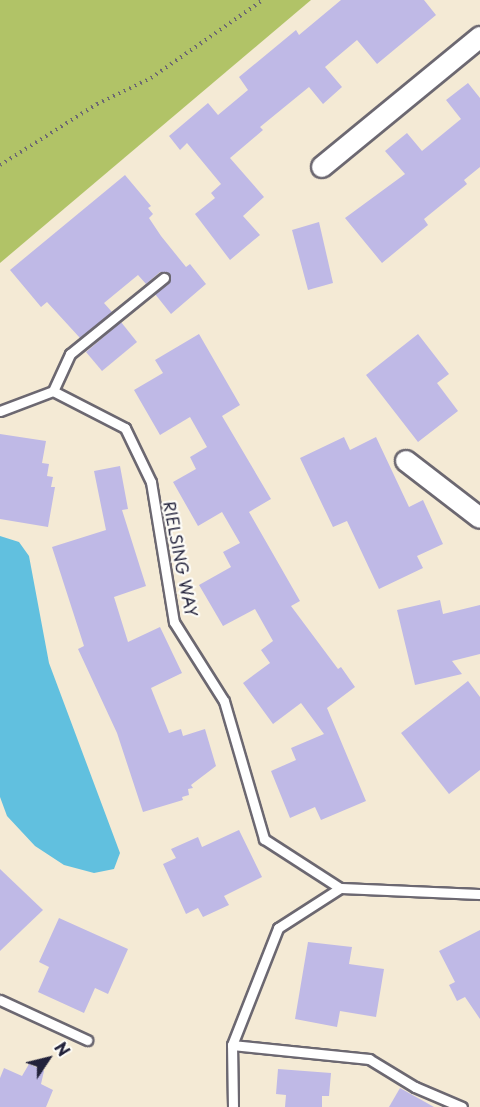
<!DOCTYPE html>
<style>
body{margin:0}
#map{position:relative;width:480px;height:1107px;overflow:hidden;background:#f4ead5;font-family:"Playpen Sans",sans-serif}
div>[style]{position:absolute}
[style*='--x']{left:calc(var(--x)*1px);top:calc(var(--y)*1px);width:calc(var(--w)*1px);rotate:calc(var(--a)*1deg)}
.green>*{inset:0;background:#b1c367}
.water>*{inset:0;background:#61c0df}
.building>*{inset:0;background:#bfb9e6}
.path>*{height:4px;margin-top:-2px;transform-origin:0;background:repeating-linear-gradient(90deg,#6c6871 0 1.5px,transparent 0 6px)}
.roads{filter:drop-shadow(2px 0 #6c6871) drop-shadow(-2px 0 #6c6871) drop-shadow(0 2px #6c6871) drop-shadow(0 -2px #6c6871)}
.lane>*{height:9px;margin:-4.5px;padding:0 4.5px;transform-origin:4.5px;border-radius:4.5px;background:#fff}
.street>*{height:20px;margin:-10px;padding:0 10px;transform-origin:10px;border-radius:10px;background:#fff}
span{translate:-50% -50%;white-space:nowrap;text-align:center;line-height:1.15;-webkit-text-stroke:4.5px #fdfcf7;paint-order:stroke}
.street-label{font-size:16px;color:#22223b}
.north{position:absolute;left:18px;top:1029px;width:60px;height:60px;-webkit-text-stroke:4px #fdfcf7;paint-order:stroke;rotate:55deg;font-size:16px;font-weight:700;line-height:24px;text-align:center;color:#22223b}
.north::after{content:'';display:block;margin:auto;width:21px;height:27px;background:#22223b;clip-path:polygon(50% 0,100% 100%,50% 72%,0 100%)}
</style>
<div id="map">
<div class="green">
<i style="clip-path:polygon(0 0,311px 0,0 263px)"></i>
</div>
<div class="water">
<i style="clip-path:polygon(0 536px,19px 542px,29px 556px,49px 663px,120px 853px,114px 869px,94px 873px,64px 865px,35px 846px,7px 816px,0 797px)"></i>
</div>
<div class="building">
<i style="clip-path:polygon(341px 0,424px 0,436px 15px,377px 64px,357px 40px,325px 67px,342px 87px,323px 104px,309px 87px,260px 127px,263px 130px,230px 158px,264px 197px,243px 216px,260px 235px,230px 260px,195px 214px,215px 198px,211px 193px,221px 184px,187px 143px,180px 150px,169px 136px,208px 103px,218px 115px,248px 90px,239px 77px,296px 30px,299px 35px)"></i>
<i style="clip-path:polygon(468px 83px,480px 98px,480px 167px,464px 180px,467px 184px,424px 219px,428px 225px,382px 263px,345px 218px,405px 174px,385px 151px,407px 133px,422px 151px,461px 119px,446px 100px)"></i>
<i style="clip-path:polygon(125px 175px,151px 206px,148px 208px,153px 214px,149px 218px,161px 236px,186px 267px,190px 264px,206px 284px,171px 314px,155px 294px,170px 281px,169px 273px,160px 272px,146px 284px,138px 275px,104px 303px,112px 312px,80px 338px,47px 302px,41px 307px,10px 270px)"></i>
<i style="clip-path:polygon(319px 222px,333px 283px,308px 290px,292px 230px)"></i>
<i style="clip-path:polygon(121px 322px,137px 342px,102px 371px,86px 352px)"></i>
<i style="clip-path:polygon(199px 334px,240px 405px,222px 416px,271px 499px,249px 512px,300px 601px,291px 606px,338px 669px,341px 667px,355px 687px,327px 708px,366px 801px,321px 820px,315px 807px,290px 818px,271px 771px,296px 760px,291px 748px,324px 734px,301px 703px,273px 724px,243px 683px,270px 663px,261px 650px,273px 641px,255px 609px,223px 626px,199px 585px,231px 567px,223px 552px,240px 543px,222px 512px,198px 526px,173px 482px,196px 469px,190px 457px,207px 447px,190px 417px,160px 435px,134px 390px,163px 373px,155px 360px)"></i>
<i style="clip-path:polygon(418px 334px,449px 374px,437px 383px,458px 411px,418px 442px,366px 375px)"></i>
<i style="clip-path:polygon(0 434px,46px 441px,42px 463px,49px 464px,47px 476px,53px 477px,51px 487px,55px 487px,48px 527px,0 519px)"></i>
<i style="clip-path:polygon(344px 437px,350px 450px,376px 437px,409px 507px,423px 500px,443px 544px,417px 556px,423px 568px,379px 589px,347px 521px,333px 527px,300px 458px)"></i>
<i style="clip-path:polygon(120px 466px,128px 509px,122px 510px,146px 586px,114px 597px,128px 642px,160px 627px,182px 673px,151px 688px,169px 733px,181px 729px,183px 736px,205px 729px,216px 766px,191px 785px,193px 788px,188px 789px,189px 795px,182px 797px,183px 800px,143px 812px,117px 733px,78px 649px,84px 646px,52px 547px,106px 530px,94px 471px)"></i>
<i style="clip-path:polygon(440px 600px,443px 614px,480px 605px,480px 654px,452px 661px,462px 674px,415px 685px,397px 610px)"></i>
<i style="clip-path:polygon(468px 681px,480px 697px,480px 770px,449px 794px,401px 733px)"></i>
<i style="clip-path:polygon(239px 830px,262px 877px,224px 896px,229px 905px,203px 917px,198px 908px,186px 914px,163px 864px,176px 858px,171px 849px,198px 837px,202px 847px)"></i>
<i style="clip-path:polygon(0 869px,43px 910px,0 951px)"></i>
<i style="clip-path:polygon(59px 918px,128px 949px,108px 994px,95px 988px,84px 1013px,38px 992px,49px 967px,39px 962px)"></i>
<i style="clip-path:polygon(480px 930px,480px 1019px,465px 997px,457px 1001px,449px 985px,455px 982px,439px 951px)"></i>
<i style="clip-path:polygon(308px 942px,352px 947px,349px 964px,384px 969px,376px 1017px,340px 1011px,337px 1027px,295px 1019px)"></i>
<i style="clip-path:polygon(29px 1064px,44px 1071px,41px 1084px,53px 1090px,46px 1107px,0 1107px,0 1078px,4px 1068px,22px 1076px)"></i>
<i style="clip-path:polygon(278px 1069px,331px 1073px,329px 1096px,322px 1096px,322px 1107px,285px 1107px,286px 1095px,276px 1094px)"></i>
<i style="clip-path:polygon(400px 1088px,434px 1107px,389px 1107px)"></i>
</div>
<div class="path">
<i style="--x:0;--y:165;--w:115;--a:-32.2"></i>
<i style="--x:97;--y:104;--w:60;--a:-25.7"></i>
<i style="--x:151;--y:78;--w:136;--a:-34.9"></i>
</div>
<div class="roads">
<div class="lane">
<i style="--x:53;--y:391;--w:41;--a:-65.3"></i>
<i style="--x:70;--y:354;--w:121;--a:-39"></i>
<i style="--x:0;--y:411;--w:57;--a:-20.7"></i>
<i style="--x:53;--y:391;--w:81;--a:27.2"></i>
<i style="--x:125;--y:428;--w:60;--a:64.3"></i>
<i style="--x:151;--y:482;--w:142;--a:80.7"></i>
<i style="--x:174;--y:622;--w:93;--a:57.7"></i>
<i style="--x:224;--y:701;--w:144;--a:73.8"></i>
<i style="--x:264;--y:839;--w:90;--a:32.8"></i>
<i style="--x:0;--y:1000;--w:96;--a:24.7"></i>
<i style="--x:232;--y:1045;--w:138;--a:5.8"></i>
<i style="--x:369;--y:1059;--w:54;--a:31.3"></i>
<i style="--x:415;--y:1087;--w:51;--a:23.1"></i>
<i style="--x:233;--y:1107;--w:62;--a:-90.9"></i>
<i style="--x:232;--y:1045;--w:126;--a:-68.5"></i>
<i style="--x:278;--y:928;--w:74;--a:-32.8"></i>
<i style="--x:340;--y:888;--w:140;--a:2.5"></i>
</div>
<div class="street">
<i style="--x:322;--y:167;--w:205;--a:-39.4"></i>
<i style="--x:406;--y:461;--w:93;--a:37.6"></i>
</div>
</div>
<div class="street-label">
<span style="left:181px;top:559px;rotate:79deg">RIELSING WAY</span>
</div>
<div class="north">N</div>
</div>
